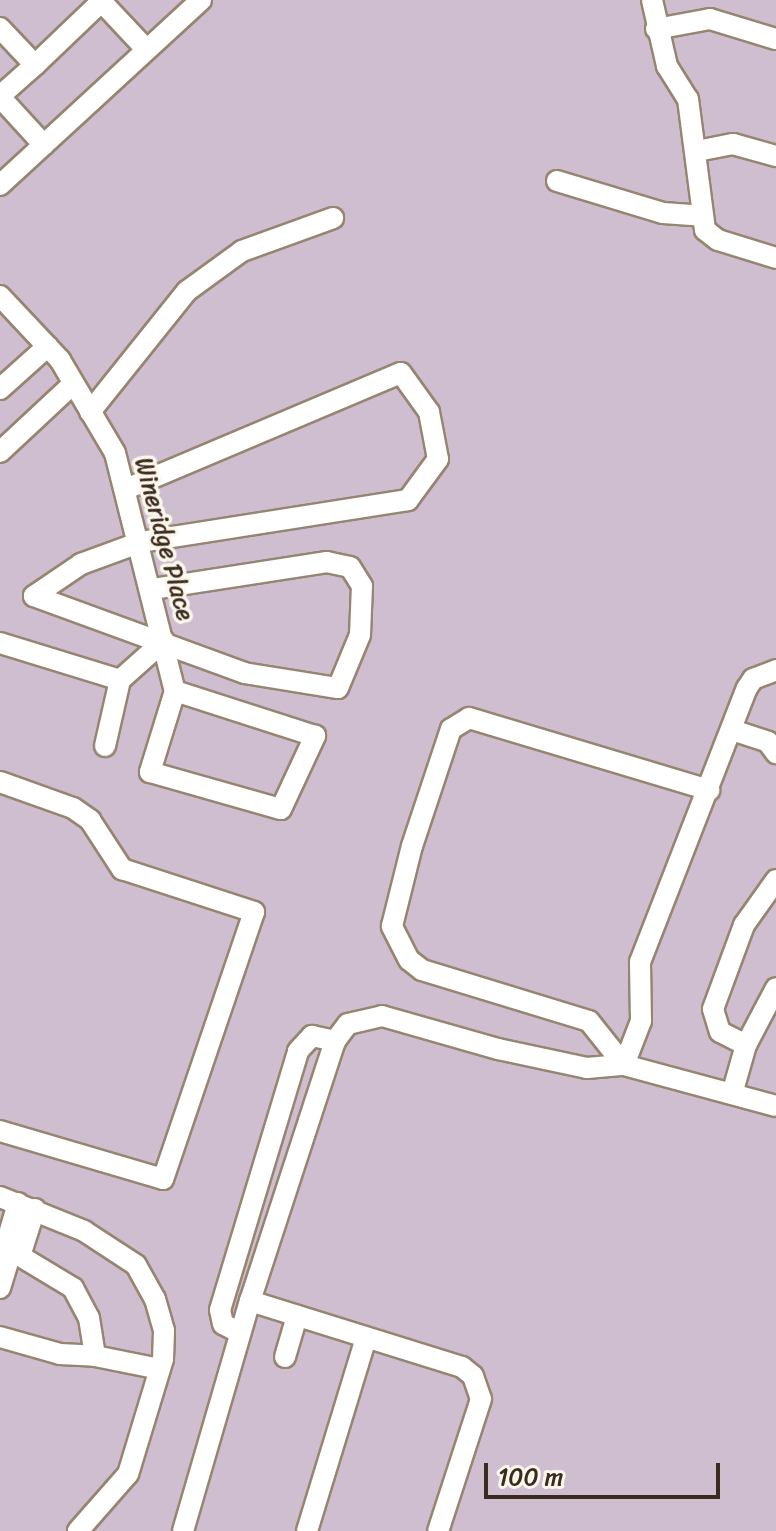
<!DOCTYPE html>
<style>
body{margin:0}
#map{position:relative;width:776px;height:1531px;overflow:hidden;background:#f0e0c1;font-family:Sriracha,sans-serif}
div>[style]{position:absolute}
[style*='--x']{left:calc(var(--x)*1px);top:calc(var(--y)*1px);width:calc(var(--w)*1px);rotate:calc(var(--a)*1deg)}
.industrial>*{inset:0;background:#cebed0}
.roads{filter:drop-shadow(2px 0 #968570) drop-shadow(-2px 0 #968570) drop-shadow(0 2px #968570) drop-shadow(0 -2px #968570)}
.minor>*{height:20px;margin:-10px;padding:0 10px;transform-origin:10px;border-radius:10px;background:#fff}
span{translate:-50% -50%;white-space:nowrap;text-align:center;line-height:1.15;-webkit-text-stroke:7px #fbf7ec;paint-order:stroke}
.street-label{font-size:24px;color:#3b2a1e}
.scale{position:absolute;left:484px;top:1463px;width:236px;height:36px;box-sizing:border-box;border:4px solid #3b2a1e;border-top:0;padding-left:10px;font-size:24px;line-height:28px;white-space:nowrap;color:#3b2a1e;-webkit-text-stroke:6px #fbf7ec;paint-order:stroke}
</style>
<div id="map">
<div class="industrial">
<i style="clip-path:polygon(0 0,776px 0,776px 1531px,0 1531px)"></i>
</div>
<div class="roads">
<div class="minor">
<i style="--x:100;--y:0;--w:67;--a:46.8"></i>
<i style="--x:652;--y:0;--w:68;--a:77.2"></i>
<i style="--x:667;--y:66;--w:39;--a:58"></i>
<i style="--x:688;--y:99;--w:132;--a:82.6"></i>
<i style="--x:705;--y:230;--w:16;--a:38"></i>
<i style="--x:718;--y:240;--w:61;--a:17.2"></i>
<i style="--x:0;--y:28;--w:51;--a:46.6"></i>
<i style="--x:35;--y:65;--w:94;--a:-43.7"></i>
<i style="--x:656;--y:29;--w:55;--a:-10.5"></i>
<i style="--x:710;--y:19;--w:69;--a:16.9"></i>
<i style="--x:0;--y:96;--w:47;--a:-41.5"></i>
<i style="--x:0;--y:97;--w:65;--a:47.5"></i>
<i style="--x:697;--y:151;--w:37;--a:-11"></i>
<i style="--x:733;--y:144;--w:45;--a:15.6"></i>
<i style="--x:557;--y:181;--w:111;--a:16.8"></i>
<i style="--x:663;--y:213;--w:39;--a:4"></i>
<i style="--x:0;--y:185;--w:273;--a:-42.6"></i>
<i style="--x:0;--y:296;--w:88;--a:46.8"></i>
<i style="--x:60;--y:360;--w:108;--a:59.4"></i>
<i style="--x:115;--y:453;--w:245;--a:75.9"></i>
<i style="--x:175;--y:691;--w:85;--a:107.2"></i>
<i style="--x:150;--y:772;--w:136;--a:15.8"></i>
<i style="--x:281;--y:809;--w:81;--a:-65"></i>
<i style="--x:315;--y:736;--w:147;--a:-162.2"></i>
<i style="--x:0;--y:389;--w:64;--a:-41.9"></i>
<i style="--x:90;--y:412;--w:155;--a:-51.3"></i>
<i style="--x:187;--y:291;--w:68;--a:-36"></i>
<i style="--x:242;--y:251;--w:97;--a:-19.9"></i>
<i style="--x:0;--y:452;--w:100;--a:-43"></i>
<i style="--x:126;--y:489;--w:298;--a:-22.9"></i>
<i style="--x:401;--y:373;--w:48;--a:54.3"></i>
<i style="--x:429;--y:412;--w:48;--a:79.2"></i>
<i style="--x:438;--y:459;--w:51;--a:126.2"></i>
<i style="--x:408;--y:500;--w:270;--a:171.1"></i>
<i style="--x:141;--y:542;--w:64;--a:159.9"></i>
<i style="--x:81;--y:564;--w:57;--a:145.8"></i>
<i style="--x:34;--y:596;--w:224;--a:20.1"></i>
<i style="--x:244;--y:673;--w:95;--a:9.1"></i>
<i style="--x:338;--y:688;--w:57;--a:-67.5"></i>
<i style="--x:360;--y:635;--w:49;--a:-87.7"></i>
<i style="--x:362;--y:586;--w:22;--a:-122"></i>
<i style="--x:350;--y:567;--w:24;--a:-168"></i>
<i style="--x:327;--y:562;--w:177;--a:171.2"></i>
<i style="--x:0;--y:643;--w:126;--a:17.1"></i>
<i style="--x:120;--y:680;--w:59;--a:-41.6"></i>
<i style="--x:732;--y:730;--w:38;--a:18"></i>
<i style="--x:768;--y:742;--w:14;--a:54"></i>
<i style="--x:105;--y:746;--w:68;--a:-77.2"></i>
<i style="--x:0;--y:782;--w:77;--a:19.6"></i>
<i style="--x:73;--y:808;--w:21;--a:35"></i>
<i style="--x:90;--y:820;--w:59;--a:56.9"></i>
<i style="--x:122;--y:869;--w:139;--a:18"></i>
<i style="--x:254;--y:912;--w:282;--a:108.8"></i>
<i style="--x:163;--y:1179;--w:170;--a:-163.6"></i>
<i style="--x:746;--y:1045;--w:29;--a:-153"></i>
<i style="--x:720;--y:1032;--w:24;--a:-107"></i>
<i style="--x:713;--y:1009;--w:90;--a:-69.7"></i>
<i style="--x:744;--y:925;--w:55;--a:-54.6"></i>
<i style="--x:624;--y:1065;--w:56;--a:-128.5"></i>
<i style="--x:589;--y:1021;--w:175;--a:-163"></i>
<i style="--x:422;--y:970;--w:16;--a:-142"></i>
<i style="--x:409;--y:960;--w:38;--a:-117"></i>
<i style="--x:392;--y:926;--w:82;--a:-76"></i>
<i style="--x:412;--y:846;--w:123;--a:-71.6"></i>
<i style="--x:451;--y:729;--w:21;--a:-31"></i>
<i style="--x:469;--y:718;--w:251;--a:16.7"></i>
<i style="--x:624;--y:1065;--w:47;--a:-68.9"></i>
<i style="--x:641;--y:1021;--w:59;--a:-91"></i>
<i style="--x:640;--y:962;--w:294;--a:-68.7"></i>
<i style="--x:747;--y:688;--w:11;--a:-56"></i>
<i style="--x:753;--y:679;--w:25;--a:-21"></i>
<i style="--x:732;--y:1094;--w:51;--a:-74.1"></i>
<i style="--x:746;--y:1045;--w:64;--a:-62.2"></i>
<i style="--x:0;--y:1197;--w:91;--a:22"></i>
<i style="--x:84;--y:1231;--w:62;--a:33.2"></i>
<i style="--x:136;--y:1265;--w:39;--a:61"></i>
<i style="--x:155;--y:1299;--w:33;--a:74"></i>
<i style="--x:164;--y:1331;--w:28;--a:92"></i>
<i style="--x:163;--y:1359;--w:120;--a:106.9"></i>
<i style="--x:128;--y:1474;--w:76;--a:131.3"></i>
<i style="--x:35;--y:1209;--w:49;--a:107.7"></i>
<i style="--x:20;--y:1256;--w:62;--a:31.1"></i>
<i style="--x:73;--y:1288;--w:34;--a:62"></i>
<i style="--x:89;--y:1318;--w:38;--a:81"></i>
<i style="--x:95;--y:1356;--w:66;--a:11.3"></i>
<i style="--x:0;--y:1251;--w:4;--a:0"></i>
<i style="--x:4;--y:1251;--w:50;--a:-73.7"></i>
<i style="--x:0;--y:1288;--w:37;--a:-73"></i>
<i style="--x:11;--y:1253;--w:9;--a:18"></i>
<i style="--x:250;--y:1301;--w:222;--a:17.3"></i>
<i style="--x:462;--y:1367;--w:14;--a:39"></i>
<i style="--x:473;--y:1376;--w:24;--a:71"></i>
<i style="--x:481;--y:1399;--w:139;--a:108"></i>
<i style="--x:240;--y:1333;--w:19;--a:-152"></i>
<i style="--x:223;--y:1324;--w:14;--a:-102"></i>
<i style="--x:220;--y:1310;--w:270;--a:-73.2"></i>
<i style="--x:298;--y:1051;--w:21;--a:-47"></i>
<i style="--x:312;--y:1036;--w:24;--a:12"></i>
<i style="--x:0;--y:1337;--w:62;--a:15.8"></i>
<i style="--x:60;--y:1354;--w:35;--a:3"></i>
<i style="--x:285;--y:1357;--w:43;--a:-73.7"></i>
<i style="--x:183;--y:1531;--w:240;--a:-73.8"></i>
<i style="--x:250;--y:1301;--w:274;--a:-71.9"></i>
<i style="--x:335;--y:1041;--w:21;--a:-53"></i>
<i style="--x:348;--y:1024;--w:35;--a:-13"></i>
<i style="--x:382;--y:1016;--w:121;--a:15.9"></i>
<i style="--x:498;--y:1049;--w:91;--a:12.1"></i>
<i style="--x:587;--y:1068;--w:37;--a:-5"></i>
<i style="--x:624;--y:1065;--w:157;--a:15.1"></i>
<i style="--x:307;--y:1531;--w:202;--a:-73"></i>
</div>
</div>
<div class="street-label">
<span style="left:164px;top:539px;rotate:75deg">Wineridge Place</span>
</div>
<div class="scale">100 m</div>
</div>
